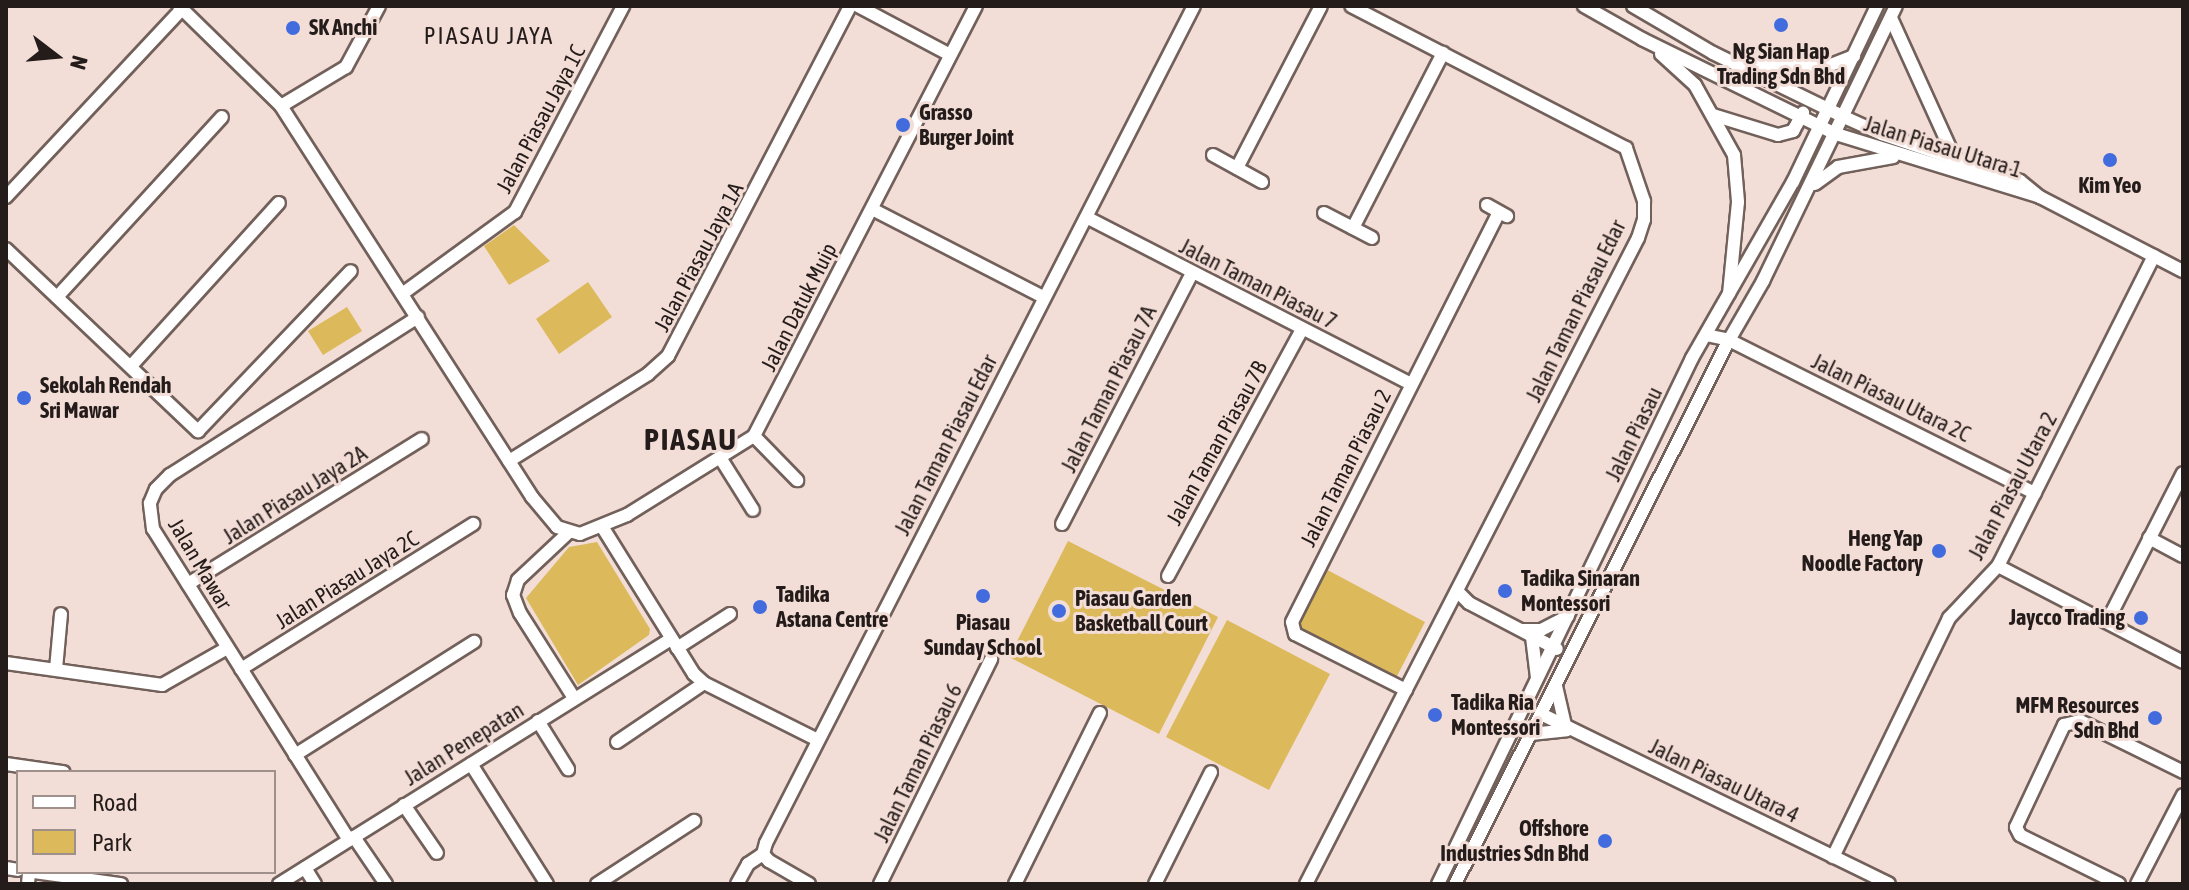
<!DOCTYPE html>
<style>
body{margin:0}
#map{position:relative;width:2189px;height:890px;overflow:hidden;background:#f3ddd7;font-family:"Asap Condensed",sans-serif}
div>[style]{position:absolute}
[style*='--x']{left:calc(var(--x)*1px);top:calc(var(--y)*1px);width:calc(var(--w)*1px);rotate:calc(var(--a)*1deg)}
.green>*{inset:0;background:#dcba5b}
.roads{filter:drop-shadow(2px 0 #72605a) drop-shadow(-2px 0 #72605a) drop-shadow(0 2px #72605a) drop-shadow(0 -2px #72605a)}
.minor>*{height:12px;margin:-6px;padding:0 6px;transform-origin:6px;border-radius:6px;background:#fff}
.dots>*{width:22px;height:22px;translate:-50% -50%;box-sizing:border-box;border:4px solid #f3ddd7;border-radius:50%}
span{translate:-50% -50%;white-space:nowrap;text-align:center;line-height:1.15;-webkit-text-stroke:6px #f3ddd7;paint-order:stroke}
.poi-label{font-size:22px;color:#241c1a;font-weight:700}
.left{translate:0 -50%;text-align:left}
.right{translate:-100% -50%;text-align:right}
.street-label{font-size:22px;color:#241c1a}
.neighbourhood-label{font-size:24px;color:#241c1a;letter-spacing:2px}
.district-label{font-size:30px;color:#241c1a;font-weight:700;letter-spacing:2px}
.frame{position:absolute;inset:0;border:8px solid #241c1a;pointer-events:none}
.legend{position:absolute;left:16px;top:770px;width:260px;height:104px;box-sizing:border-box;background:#f3ddd7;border:2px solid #a0908b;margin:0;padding:10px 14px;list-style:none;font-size:24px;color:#241c1a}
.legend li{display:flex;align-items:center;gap:16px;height:40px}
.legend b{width:40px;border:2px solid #a0908b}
.north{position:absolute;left:16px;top:16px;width:80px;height:80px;-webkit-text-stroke:6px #f3ddd7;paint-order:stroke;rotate:106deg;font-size:22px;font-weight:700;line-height:32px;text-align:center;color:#241c1a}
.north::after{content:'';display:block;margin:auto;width:28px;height:36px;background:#241c1a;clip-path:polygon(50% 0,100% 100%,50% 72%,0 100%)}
</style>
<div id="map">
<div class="green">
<i style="clip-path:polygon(514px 225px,550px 261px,509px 285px,484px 246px)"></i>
<i style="clip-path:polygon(588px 282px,612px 317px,559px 354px,536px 319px)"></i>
<i style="clip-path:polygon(347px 307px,362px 331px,323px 355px,308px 331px)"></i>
<i style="clip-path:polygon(1068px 541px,1218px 617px,1159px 734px,1009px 657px)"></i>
<i style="clip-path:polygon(597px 542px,650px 629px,649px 635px,578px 685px,526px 598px,569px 547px)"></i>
<i style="clip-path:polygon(1320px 566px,1425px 622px,1395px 680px,1289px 625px)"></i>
<i style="clip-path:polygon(1227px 620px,1330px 674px,1269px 790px,1166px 737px)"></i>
</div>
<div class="roads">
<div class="minor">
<i style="--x:179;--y:6;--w:143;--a:44.4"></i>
<i style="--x:281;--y:106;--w:465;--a:57.3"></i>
<i style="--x:532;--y:497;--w:39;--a:50"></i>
<i style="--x:557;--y:527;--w:24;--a:17"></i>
<i style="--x:580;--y:534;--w:51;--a:-22"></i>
<i style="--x:627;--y:515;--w:150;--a:-31.9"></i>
<i style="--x:754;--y:436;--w:484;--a:-62.7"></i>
<i style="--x:858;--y:6;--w:104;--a:28"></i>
<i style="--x:1584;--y:6;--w:67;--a:29.6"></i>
<i style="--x:1642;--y:39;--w:216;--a:26.1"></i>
<i style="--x:1836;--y:134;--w:210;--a:17.1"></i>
<i style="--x:1633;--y:6;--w:93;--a:30.4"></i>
<i style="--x:1713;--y:53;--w:146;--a:26"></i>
<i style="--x:1844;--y:117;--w:42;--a:24.1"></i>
<i style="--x:1882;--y:134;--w:146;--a:18.8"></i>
<i style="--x:2020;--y:181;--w:26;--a:39"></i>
<i style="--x:2040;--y:197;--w:161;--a:27.4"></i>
<i style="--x:1891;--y:18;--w:153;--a:65.6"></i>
<i style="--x:1661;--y:54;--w:46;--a:42.4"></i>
<i style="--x:1695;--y:85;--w:80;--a:60.9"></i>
<i style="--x:1734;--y:155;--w:47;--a:85.1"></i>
<i style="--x:1738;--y:202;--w:92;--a:95.6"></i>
<i style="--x:1741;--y:64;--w:87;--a:1.3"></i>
<i style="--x:1828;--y:66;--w:28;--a:-21"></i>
<i style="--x:281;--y:106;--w:76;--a:-31"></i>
<i style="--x:346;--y:67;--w:69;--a:-61.6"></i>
<i style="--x:1713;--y:115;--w:68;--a:17.1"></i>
<i style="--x:1778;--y:135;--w:16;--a:-15"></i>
<i style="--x:1793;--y:131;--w:21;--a:-61"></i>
<i style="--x:1213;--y:155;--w:56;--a:28.9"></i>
<i style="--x:1237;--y:168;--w:182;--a:-62.6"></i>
<i style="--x:1815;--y:184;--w:29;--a:-36"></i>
<i style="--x:1838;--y:167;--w:56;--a:-10.3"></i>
<i style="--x:6;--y:197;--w:258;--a:-46.9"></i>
<i style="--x:1487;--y:205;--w:23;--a:29"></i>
<i style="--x:872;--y:209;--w:192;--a:27.2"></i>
<i style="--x:1324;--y:213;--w:54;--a:27.5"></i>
<i style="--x:1088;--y:218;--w:363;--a:27.2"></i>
<i style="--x:1353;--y:228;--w:197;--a:-62.8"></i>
<i style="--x:6;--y:249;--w:265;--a:43.5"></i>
<i style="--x:198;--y:431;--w:221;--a:-46.3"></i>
<i style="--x:402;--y:294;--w:140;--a:-36"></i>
<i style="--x:515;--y:212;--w:233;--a:-62.3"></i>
<i style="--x:57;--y:297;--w:244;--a:-47.5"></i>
<i style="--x:1706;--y:335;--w:24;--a:12"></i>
<i style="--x:1729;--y:340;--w:342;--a:26.6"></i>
<i style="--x:131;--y:366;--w:220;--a:-47.8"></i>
<i style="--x:754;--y:436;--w:62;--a:45.7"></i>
<i style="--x:721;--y:459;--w:60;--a:57.9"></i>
<i style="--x:509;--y:461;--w:164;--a:-32"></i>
<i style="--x:648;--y:374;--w:27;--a:-42"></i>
<i style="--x:668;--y:356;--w:394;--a:-62.5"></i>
<i style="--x:1062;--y:524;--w:283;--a:-62.6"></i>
<i style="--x:603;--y:528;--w:172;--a:58.1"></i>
<i style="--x:694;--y:674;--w:13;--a:42"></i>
<i style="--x:704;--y:683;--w:127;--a:26.6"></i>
<i style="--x:568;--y:533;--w:69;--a:136.8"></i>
<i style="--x:518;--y:580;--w:16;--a:108"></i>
<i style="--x:513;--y:595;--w:19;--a:69"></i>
<i style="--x:520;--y:613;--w:101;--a:57.6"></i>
<i style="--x:2149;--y:538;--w:38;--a:28"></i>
<i style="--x:1998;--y:566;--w:208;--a:27.4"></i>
<i style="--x:1168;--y:576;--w:281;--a:-61.5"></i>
<i style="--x:188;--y:584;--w:275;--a:-31.8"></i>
<i style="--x:1457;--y:591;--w:17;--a:45"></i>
<i style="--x:1469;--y:603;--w:99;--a:27.6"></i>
<i style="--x:2107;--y:622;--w:167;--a:-63"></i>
<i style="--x:1522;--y:630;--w:19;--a:0"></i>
<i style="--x:1541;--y:630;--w:30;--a:-27"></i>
<i style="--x:1532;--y:637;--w:41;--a:83"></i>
<i style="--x:677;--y:648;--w:63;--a:-32.7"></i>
<i style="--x:6;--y:663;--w:158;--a:8"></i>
<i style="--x:162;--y:685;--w:75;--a:-29.6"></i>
<i style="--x:56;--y:669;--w:55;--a:-84.8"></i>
<i style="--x:241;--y:669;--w:274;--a:-32"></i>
<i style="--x:1556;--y:686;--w:40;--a:77"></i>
<i style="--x:1406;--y:690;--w:124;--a:-153.2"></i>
<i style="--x:1295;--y:634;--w:12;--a:-104"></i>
<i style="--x:1292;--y:622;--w:459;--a:-63.2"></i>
<i style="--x:1541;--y:714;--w:387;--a:26"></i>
<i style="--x:538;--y:721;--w:57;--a:58"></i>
<i style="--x:1531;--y:734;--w:36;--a:-6"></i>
<i style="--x:617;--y:742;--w:105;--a:-34.1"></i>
<i style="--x:295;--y:755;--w:212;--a:-32.3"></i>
<i style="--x:6;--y:764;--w:58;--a:8"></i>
<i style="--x:471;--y:764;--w:142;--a:57.7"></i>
<i style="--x:404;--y:805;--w:58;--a:55.5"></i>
<i style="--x:354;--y:837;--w:57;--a:55.8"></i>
<i style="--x:349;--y:840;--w:368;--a:-122.2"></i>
<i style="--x:153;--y:529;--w:26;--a:-97"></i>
<i style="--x:150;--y:503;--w:15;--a:-67"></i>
<i style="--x:156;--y:489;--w:20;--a:-45"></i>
<i style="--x:170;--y:475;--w:294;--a:-32.5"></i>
<i style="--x:1833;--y:857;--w:266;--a:-64.1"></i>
<i style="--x:1949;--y:618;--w:71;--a:-46.7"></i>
<i style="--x:1998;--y:566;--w:347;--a:-63.3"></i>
<i style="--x:6;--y:868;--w:12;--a:9"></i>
<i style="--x:305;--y:868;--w:19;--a:58"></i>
<i style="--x:34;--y:872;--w:88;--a:7.9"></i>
<i style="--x:28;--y:884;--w:12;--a:-85"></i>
<i style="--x:279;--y:884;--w:462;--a:-32"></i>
<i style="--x:597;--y:884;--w:116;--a:-33"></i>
<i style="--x:737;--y:884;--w:23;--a:-61"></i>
<i style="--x:748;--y:864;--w:18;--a:-34"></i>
<i style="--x:809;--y:884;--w:46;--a:-150.1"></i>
<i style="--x:769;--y:861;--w:9;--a:-131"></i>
<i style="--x:763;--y:854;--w:11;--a:-75"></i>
<i style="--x:766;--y:843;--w:940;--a:-62.92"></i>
<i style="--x:880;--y:884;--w:251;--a:-63.7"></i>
<i style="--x:1015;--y:884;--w:191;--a:-63.6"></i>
<i style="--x:1155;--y:884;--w:125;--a:-63.4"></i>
<i style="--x:1306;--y:884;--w:726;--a:-62.8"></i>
<i style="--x:1638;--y:238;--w:19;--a:-72"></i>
<i style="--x:1644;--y:220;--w:19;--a:-90"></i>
<i style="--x:1644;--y:201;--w:56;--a:-108.8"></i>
<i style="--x:1626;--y:148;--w:309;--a:-152.7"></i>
<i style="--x:1438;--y:884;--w:584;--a:-64.22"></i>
<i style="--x:1692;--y:358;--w:203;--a:-60.2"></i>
<i style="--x:1793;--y:182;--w:195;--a:-64.5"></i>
<i style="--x:1455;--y:884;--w:609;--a:-63.27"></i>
<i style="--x:1729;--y:340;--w:68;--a:-60"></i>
<i style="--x:1763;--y:281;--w:305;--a:-64.2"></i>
<i style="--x:2119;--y:884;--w:110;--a:-153.7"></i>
<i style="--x:2020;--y:835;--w:9;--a:-117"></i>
<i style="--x:2016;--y:827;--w:113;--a:-64.8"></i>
<i style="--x:2064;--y:725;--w:16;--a:-14"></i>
<i style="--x:2080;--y:721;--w:115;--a:26.3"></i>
<i style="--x:2137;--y:884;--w:100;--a:-62.7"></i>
</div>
</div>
<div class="dots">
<i style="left:1781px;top:25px;background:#426cde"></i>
<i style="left:293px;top:28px;background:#426cde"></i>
<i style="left:903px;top:125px;background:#426cde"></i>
<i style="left:2110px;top:160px;background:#426cde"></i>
<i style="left:24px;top:398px;background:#426cde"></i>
<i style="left:1939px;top:551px;background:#426cde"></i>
<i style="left:1505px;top:591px;background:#426cde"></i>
<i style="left:983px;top:596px;background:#426cde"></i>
<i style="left:760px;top:607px;background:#426cde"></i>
<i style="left:1059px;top:611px;background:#426cde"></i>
<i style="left:2141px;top:618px;background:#426cde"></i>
<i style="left:1435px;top:715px;background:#426cde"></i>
<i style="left:2155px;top:718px;background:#426cde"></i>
<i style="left:1605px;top:841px;background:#426cde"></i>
</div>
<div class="poi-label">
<span class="left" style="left:309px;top:28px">SK Anchi</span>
<span style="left:1781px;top:64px">Ng Sian Hap<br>Trading Sdn Bhd</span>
<span class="left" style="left:919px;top:125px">Grasso<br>Burger Joint</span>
<span style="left:2110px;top:186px">Kim Yeo</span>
<span class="left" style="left:40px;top:398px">Sekolah Rendah<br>Sri Mawar</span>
<span class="right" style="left:1923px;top:551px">Heng Yap<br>Noodle Factory</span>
<span class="left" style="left:1521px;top:591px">Tadika Sinaran<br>Montessori</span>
<span class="left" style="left:776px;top:607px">Tadika<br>Astana Centre</span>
<span class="left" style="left:1075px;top:611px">Piasau Garden<br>Basketball Court</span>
<span class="right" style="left:2125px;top:618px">Jaycco Trading</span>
<span style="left:983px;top:635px">Piasau<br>Sunday School</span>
<span class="left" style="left:1451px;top:715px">Tadika Ria<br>Montessori</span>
<span class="right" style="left:2139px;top:718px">MFM Resources<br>Sdn Bhd</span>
<span class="right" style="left:1589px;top:841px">Offshore<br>Industries Sdn Bhd</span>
</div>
<div class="street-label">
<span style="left:541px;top:119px;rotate:-62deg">Jalan Piasau Jaya 1C</span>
<span style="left:1943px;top:147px;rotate:17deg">Jalan Piasau Utara 1</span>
<span style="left:699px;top:257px;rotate:-62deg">Jalan Piasau Jaya 1A</span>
<span style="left:1258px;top:284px;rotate:27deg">Jalan Taman Piasau 7</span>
<span style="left:799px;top:307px;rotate:-63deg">Jalan Datuk Muip</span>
<span style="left:1576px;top:311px;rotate:-64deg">Jalan Taman Piasau Edar</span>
<span style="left:1109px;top:389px;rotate:-63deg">Jalan Taman Piasau 7A</span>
<span style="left:1891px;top:398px;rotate:26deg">Jalan Piasau Utara 2C</span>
<span style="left:1634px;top:434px;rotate:-64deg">Jalan Piasau</span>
<span style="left:1217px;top:443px;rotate:-61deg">Jalan Taman Piasau 7B</span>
<span style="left:946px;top:445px;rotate:-63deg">Jalan Taman Piasau Edar</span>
<span style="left:1346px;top:468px;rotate:-63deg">Jalan Taman Piasau 2</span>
<span style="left:2013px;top:486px;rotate:-62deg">Jalan Piasau Utara 2</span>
<span style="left:295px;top:495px;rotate:-32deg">Jalan Piasau Jaya 2A</span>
<span style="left:200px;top:564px;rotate:59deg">Jalan Mawar</span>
<span style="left:347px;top:580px;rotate:-32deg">Jalan Piasau Jaya 2C</span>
<span style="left:464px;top:744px;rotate:-32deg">Jalan Penepatan</span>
<span style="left:918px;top:763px;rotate:-64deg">Jalan Taman Piasau 6</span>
<span style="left:1724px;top:781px;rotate:26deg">Jalan Piasau Utara 4</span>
</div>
<div class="neighbourhood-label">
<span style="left:489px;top:36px">PIASAU JAYA</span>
</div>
<div class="district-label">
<span style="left:691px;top:439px">PIASAU</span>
</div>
<div class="frame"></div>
<ul class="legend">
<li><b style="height:10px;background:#fff"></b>Road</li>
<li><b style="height:22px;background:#dcba5b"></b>Park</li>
</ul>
<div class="north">N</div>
</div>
